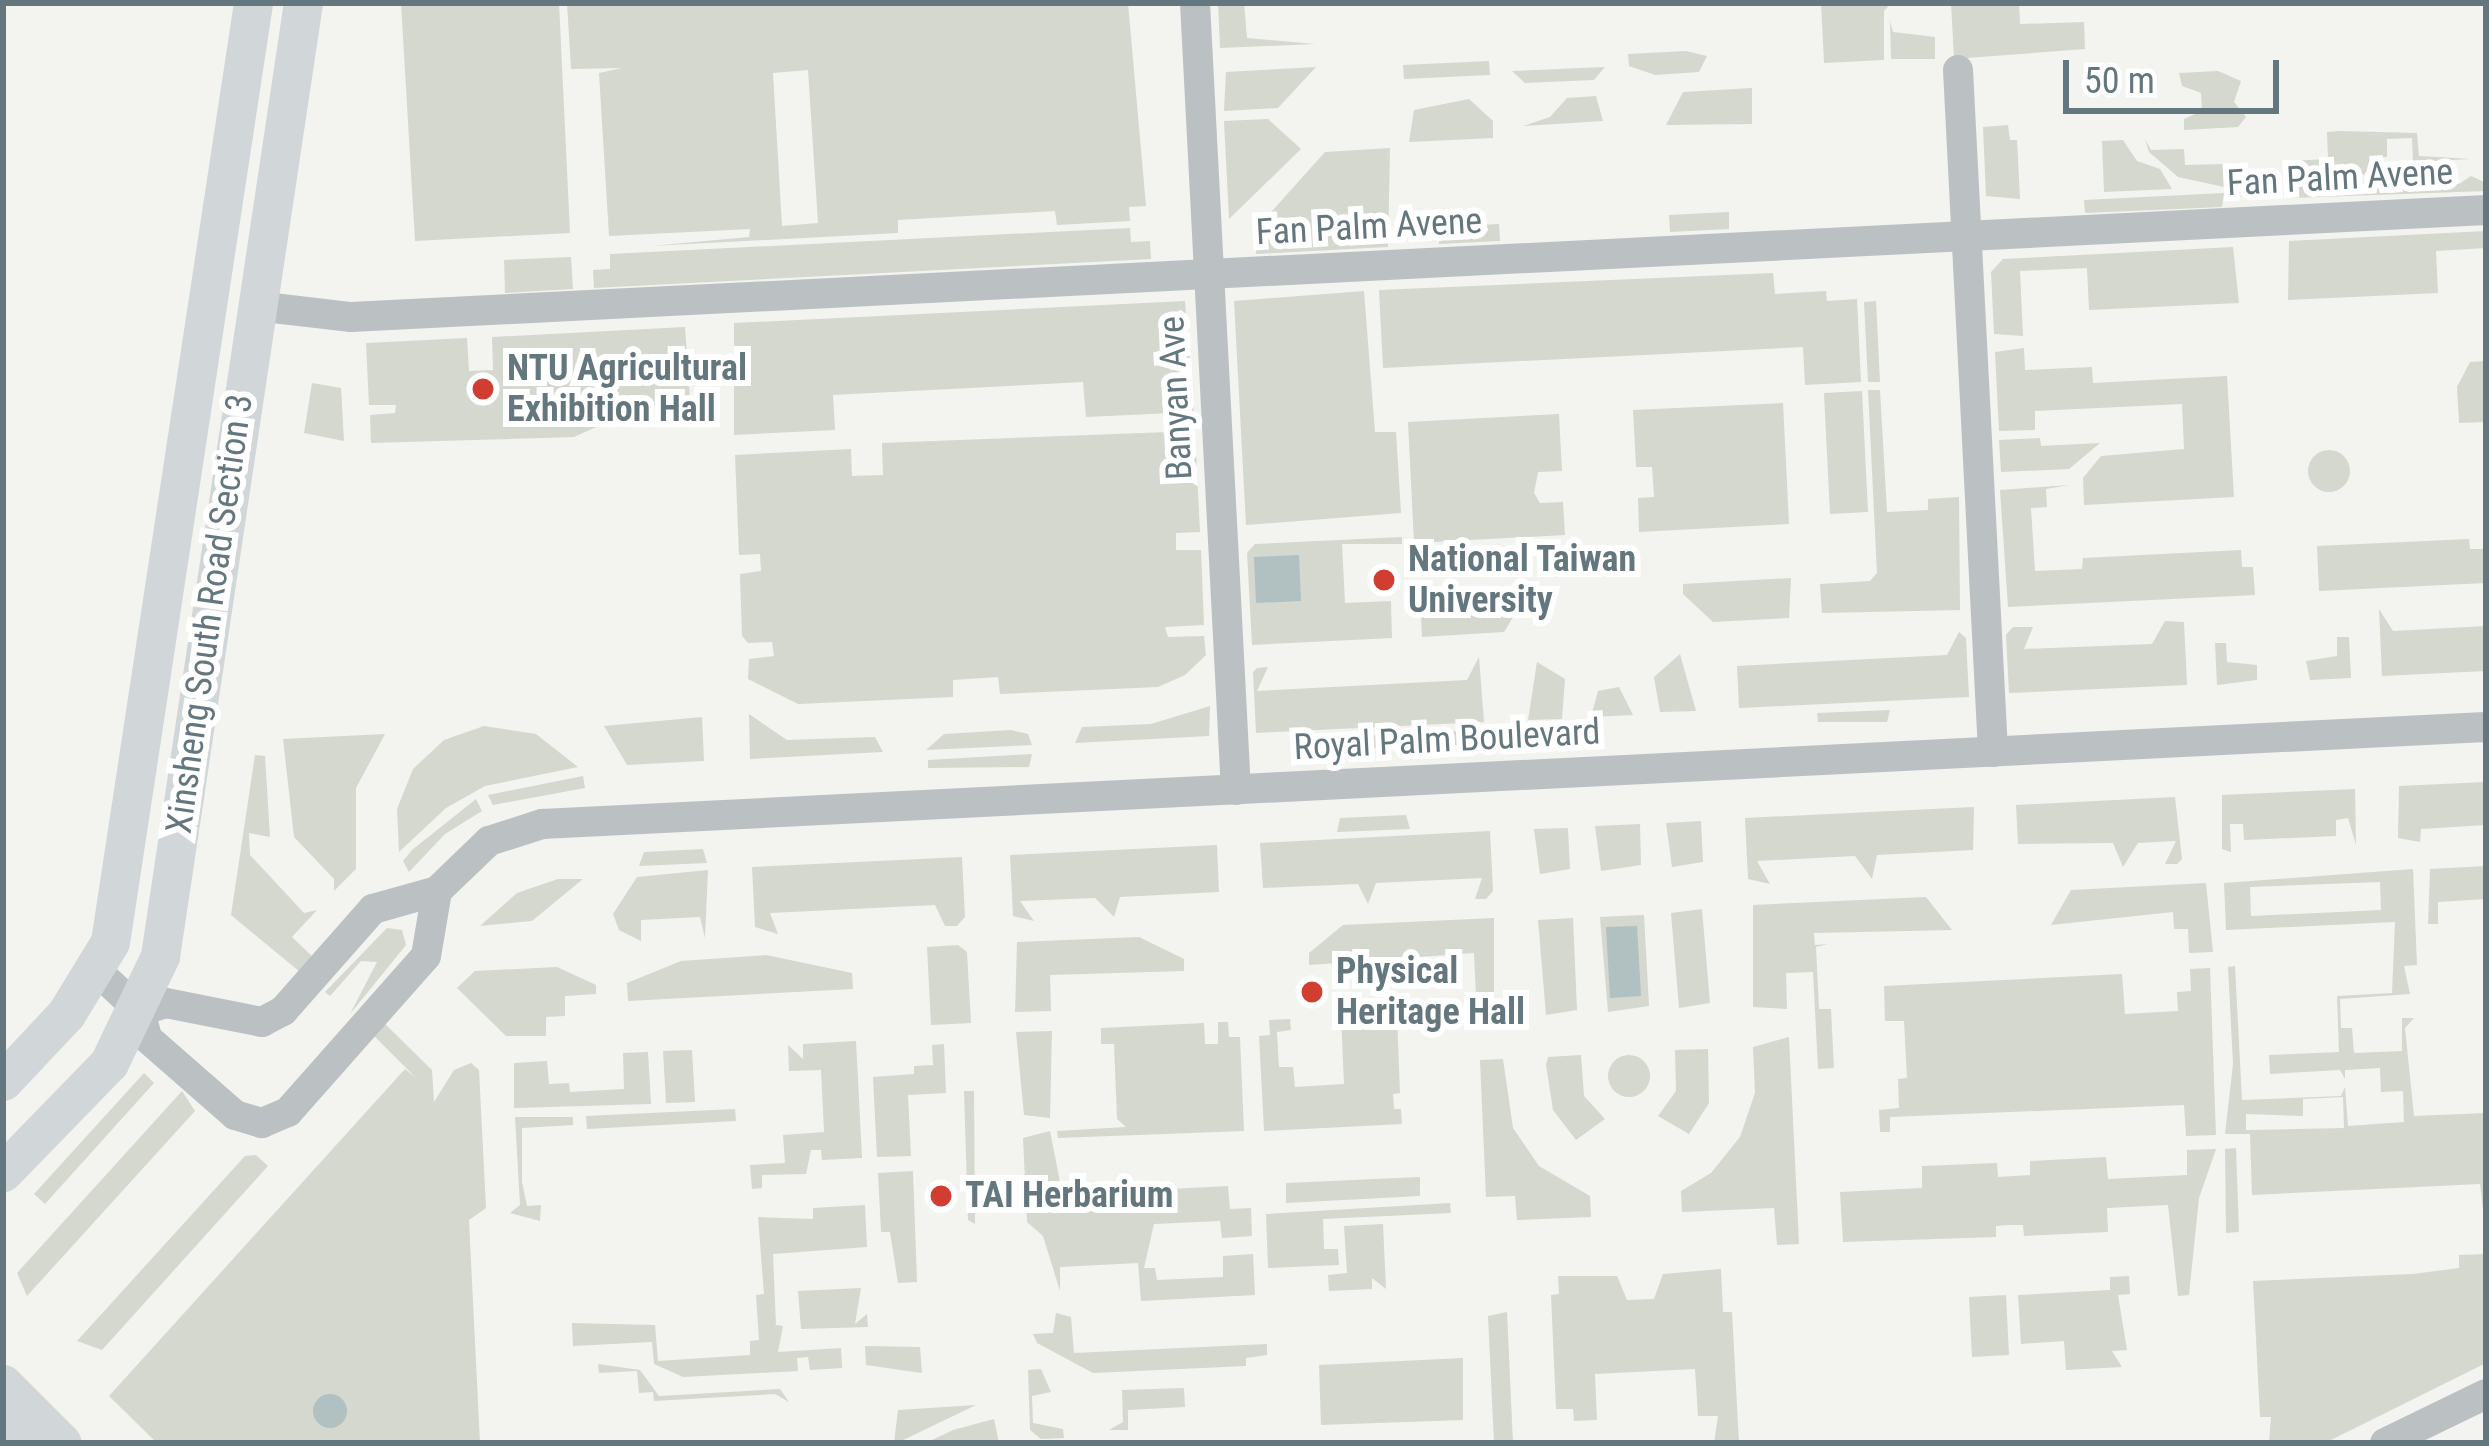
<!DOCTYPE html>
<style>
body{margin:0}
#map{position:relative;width:2489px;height:1446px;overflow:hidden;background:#f3f3f0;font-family:"Roboto Condensed",sans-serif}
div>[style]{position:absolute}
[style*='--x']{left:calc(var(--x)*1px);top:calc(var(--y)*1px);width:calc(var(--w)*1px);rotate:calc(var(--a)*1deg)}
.green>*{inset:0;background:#d4d8cf}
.round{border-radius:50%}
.water>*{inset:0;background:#b1c0c1}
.minor>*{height:30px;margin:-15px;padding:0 15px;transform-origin:15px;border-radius:15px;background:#bbc0c2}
.major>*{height:39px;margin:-19.5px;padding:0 19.5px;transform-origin:19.5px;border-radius:19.5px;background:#d1d6d9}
.dots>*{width:33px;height:33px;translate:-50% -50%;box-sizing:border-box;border:6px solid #fff;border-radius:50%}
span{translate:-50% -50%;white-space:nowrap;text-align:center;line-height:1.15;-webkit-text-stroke:12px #fff;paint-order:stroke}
.street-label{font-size:36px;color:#65777e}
.poi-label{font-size:36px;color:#65777e;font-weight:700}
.left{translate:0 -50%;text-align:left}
.frame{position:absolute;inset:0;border:6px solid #65777e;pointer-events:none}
.scale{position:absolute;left:2063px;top:60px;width:216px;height:54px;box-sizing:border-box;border:6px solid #65777e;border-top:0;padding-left:15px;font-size:36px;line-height:42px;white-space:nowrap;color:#65777e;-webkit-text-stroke:9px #fff;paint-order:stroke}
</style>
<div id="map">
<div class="green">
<i style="clip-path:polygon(401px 3px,559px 3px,570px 233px,415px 241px)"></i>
<i style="clip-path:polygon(evenodd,567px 3px,1128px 3px,1146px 206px,1129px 207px,1130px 221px,1057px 225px,1055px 211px,898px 220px,898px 233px,651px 246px,749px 237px,750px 229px,609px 236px,599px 73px,622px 68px,571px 69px,567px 3px,808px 70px,818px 223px,782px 226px,773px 73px,808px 70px)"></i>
<i style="clip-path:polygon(1218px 3px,1244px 3px,1247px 38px,1315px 44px,1220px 48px)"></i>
<i style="clip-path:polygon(1821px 3px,1891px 3px,1884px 11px,1884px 60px,1824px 63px)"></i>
<i style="clip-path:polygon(1951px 3px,2019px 3px,2020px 24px,2084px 22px,2085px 49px,1954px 59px)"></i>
<i style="clip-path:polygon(1890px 21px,1893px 32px,1935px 37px,1935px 59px,1891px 59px)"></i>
<i style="clip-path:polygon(1686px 51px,1707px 56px,1699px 72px,1655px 75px,1629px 66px,1628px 54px)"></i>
<i style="clip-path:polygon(1489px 61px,1490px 75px,1404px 79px,1403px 65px)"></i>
<i style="clip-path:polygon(1316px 67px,1278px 108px,1224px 111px,1226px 72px)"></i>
<i style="clip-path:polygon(1605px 67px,1594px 80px,1525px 83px,1512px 71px)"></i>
<i style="clip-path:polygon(2218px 71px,2241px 81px,2234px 102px,2246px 117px,2238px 127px,2184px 130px,2184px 119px,2202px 111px,2201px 93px,2182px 86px,2179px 73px)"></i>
<i style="clip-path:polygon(1752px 88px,1752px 124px,1666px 125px,1683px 92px)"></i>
<i style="clip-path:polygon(1596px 96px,1603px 121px,1523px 126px,1550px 117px,1567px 98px)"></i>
<i style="clip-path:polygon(1469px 99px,1493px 121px,1493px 138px,1409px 142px,1414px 110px)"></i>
<i style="clip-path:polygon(1268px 119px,1301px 149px,1229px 219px,1224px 121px)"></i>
<i style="clip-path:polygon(2008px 125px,2010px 140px,2017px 140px,2020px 199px,1986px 196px,1983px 127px)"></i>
<i style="clip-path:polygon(2339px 131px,2417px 133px,2419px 156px,2471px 159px,2413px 162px,2412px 138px,2387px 139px,2387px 157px,2372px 158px,2373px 173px,2291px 184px,2290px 161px,2328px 159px,2327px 132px)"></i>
<i style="clip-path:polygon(2145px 139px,2151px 150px,2184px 149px,2185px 165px,2223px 164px,2224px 187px,2178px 177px,2149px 152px)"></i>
<i style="clip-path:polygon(2123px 140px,2137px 161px,2160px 169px,2172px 189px,2104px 192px,2102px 141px)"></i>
<i style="clip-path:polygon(1390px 148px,1388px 247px,1256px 254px,1255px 230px,1325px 152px)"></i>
<i style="clip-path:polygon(2486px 175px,2486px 191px,2291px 198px,2291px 190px,2314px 181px,2358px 179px,2360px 188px,2363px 181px,2459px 184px,2471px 176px,2484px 182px)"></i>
<i style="clip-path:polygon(2224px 193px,2222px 207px,2085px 213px,2084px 200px)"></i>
<i style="clip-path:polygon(1729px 212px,1729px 229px,1670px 232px,1669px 215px)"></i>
<i style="clip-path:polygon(1499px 224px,1500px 241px,1439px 244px,1439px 227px)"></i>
<i style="clip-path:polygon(1130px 228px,1131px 242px,1150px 241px,1151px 259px,594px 288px,593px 270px,610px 269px,610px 254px)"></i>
<i style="clip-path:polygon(2486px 231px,2486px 248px,2436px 251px,2438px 293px,2288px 300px,2289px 241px)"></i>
<i style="clip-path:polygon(2233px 247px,2239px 303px,2089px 310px,2087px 268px,2020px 271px,2023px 336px,1994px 334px,1991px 272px,2003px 259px)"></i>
<i style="clip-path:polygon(571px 257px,573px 289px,505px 293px,504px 260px)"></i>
<i style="clip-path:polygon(1773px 273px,1775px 294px,1826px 291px,1827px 301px,1857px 299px,1861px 382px,1805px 385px,1803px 347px,1383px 368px,1379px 290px)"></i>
<i style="clip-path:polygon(1364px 291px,1375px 432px,1396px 432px,1401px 513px,1246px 525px,1234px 301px)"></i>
<i style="clip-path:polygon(1185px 301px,1194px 412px,1086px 417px,1083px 382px,833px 395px,835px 430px,734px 435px,734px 323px)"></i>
<i style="clip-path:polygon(1876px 301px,1880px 382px,1868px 382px,1864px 302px)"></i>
<i style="clip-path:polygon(685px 327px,691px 415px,612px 420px,574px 437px,371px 443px,370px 415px,395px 413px,396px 405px,369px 405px,366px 343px,467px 338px,469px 371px,493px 370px,492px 337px)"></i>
<i style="clip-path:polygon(2024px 348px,2025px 370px,2092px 367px,2093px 383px,2227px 376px,2234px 497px,2084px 505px,2083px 478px,2101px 456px,2184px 449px,2182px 404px,2035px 411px,2035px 430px,1999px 431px,1995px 352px)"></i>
<i style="clip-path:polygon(2486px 361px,2486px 422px,2459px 423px,2457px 387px,2470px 362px)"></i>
<i style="clip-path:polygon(312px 383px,341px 388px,344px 441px,304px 433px)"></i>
<i style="clip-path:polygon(1868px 390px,1880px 390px,1887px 512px,1928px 510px,1928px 499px,1959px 497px,1960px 610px,1822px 613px,1820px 584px,1870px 581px,1877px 573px)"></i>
<i style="clip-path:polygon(1862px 391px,1868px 512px,1830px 514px,1824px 393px)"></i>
<i style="clip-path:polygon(1783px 403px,1789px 524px,1639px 532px,1638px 498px,1654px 497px,1652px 467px,1636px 467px,1633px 410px)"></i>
<i style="clip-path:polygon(1559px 414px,1562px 471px,1538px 472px,1534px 493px,1540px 503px,1563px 502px,1565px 535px,1414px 543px,1408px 422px)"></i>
<i style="clip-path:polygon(1195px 431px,1200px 532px,1176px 533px,1176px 550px,1201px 550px,1204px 625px,1165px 627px,1168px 637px,1204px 636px,1206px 655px,1185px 675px,1158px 687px,1000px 694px,998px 677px,953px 680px,953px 697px,798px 704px,748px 679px,749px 659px,774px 656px,772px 642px,748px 643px,742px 636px,740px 574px,761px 571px,760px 554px,739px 555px,735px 455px,851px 449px,852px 476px,883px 475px,882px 443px)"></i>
<i style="clip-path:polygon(2040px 438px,2041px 446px,2100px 443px,2069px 469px,2001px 472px,1999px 440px)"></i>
<i class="round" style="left:2308px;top:450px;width:42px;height:42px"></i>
<i style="clip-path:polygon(2069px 485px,2046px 489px,2047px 507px,2031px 508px,2035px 571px,2082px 569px,2083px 558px,2241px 550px,2242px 567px,2253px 567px,2255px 595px,2008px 607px,2000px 490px)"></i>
<i style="clip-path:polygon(1402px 537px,1402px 544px,1342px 544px,1345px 603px,1391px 601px,1392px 638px,1252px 645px,1247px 553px,1255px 544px)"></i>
<i style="clip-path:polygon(2469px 539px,2470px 549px,2486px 549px,2486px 583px,2319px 591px,2317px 546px)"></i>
<i style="clip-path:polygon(1791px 578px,1789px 618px,1713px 622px,1683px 594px,1683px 584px)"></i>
<i style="clip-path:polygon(1529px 591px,1504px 632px,1422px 637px,1420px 597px)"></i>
<i style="clip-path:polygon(2379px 609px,2393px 631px,2486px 626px,2486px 671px,2382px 676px)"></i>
<i style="clip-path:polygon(2165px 621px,2184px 622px,2187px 685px,2009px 693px,2006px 635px,2013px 627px,2033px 627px,2024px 649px,2152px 644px)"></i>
<i style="clip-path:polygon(1959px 632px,1966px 638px,1969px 697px,1739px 708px,1737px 666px,1947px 655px)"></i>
<i style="clip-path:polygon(2337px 637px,2349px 637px,2351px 678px,2310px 680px,2306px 661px,2337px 656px)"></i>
<i style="clip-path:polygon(2215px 643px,2226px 643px,2227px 662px,2257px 665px,2257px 680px,2217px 685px)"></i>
<i style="clip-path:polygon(1680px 654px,1696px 711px,1660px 712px,1654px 677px)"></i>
<i style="clip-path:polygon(1479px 657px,1484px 722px,1256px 733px,1253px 672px,1257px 668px,1268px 667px,1257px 691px,1467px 680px)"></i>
<i style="clip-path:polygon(1537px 662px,1565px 679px,1562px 719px,1528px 720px)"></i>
<i style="clip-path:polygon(1619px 687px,1633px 715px,1591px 717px,1598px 691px)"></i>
<i style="clip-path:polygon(1210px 706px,1209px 736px,1075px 743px,1082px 727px,1151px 724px)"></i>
<i style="clip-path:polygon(1890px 710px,1887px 722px,1818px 722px,1817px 713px)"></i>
<i style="clip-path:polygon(749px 714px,787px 740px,875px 737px,883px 752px,750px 759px)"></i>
<i style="clip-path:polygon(702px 717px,704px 761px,627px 765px,604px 726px)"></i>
<i style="clip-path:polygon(484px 726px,536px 734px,578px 767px,485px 786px,446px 808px,399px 852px,397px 809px,413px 769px,444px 740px)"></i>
<i style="clip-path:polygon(1011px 730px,1028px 734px,1032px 745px,926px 750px,944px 734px)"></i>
<i style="clip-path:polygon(1485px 730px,1481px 745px,1419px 745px,1419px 733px)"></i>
<i style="clip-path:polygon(385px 734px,356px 788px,356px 869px,334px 891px,334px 879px,294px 837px,283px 739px)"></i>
<i style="clip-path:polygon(1405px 734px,1403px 748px,1333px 748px,1333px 737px)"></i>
<i style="clip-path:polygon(1032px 754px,1029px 767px,928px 768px,928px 760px)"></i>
<i style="clip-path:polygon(255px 755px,265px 756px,270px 837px,249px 833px,250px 855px,304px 913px,317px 910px,292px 937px,314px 958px,300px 972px,231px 915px)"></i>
<i style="clip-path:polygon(583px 776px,585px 788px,493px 805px,488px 795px)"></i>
<i style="clip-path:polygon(2486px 782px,2486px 825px,2421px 829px,2420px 842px,2398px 838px,2399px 786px)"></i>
<i style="clip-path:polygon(2355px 789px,2356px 845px,2348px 818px,2336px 820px,2336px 836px,2244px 840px,2243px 824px,2230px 824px,2231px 852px,2222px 849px,2222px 795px)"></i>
<i style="clip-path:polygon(2175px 797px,2182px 859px,2177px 864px,2165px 864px,2176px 841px,2138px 843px,2123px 867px,2113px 843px,2018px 844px,2016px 805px)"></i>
<i style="clip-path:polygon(476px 799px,482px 811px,445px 834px,409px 872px,403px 861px,412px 850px)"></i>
<i style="clip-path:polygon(1974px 807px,1973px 850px,1877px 855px,1872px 879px,1855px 856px,1757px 861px,1770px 884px,1748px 879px,1745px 818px)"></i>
<i style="clip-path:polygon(1406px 815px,1410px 829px,1337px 832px,1340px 818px)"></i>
<i style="clip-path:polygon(1701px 821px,1703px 862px,1672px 867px,1666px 823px)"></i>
<i style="clip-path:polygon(1640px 824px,1641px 865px,1601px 871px,1595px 826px)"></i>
<i style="clip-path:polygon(1568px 828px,1570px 869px,1540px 874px,1534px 829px)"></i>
<i style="clip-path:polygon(1490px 831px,1493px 891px,1486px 899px,1475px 899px,1482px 878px,1376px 883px,1368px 904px,1358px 884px,1263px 888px,1260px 843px)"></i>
<i style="clip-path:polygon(1217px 845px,1219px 892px,1120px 897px,1114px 917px,1095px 898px,1020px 901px,1034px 921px,1013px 916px,1010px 855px)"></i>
<i style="clip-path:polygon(703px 849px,707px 863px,639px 866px,644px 852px)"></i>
<i style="clip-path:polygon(962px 857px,965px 917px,957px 926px,945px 926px,935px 905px,770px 913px,778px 934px,755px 927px,752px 867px)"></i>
<i style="clip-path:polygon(2486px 866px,2486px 899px,2438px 902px,2438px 924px,2428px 924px,2430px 869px)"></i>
<i style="clip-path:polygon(evenodd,2413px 869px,2417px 965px,2404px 966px,2410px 994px,2340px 999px,2341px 1028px,2352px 1028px,2354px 1053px,2402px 1051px,2402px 1018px,2414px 1018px,2405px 1028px,2414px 1116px,2486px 1113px,2486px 1236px,2480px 1184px,2252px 1195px,2250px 1134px,2225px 1134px,2233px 1064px,2228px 967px,2235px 966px,2242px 1100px,2341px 1096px,2345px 1087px,2348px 1126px,2404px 1122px,2403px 1091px,2381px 1092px,2380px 1068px,2345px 1070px,2345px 1079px,2340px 1070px,2270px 1074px,2269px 1055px,2339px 1052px,2337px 996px,2392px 993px,2395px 922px,2226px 930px,2224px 883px,2413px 869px,2380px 882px,2381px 910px,2251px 916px,2250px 887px,2380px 882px,2413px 869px,2343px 1097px,2344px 1128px,2246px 1130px,2246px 1114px,2303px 1116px,2303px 1099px,2343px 1097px)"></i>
<i style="clip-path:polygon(708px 870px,705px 938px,700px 917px,641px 920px,641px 941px,619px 930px,613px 914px,637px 877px)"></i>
<i style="clip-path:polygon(558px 879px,583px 879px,532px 921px,480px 926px,517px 893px)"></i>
<i style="clip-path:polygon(2206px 883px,2213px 952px,2189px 953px,2188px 929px,2174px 929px,2173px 912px,2051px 925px,2071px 890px)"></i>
<i style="clip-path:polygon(1926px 897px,1952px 930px,1814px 933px,1815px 945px,1828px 944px,1816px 947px,1819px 1009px,1831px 1009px,1834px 1068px,1818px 1069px,1813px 972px,1786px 973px,1787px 1009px,1753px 1007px,1753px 905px)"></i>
<i style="clip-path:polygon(1702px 909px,1710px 1003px,1679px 1008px,1671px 913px)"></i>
<i style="clip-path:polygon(1644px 915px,1649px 1006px,1608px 1012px,1600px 917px)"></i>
<i style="clip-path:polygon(1494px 918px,1494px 1024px,1477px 1020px,1474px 953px,1309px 965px,1309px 953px,1343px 925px)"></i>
<i style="clip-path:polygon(1573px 918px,1577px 1010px,1546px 1015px,1538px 920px)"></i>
<i style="clip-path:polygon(387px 928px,402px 930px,406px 945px,350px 1014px,377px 962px,361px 961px,330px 996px,325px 992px)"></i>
<i style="clip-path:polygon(1139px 937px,1184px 959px,1184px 971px,1050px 975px,1051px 1011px,1015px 1012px,1017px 942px)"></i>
<i style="clip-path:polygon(958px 945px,967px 952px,971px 1023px,931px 1025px,927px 947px)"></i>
<i style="clip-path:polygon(766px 955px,852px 973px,853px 989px,628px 1001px,627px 983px,681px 961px)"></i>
<i style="clip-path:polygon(557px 967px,596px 985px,596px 994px,565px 996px,565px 1016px,546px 1017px,546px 1036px,506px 1036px,457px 988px,475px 971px)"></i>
<i style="clip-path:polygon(2210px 968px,2216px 1135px,2186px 1136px,2184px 1105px,1890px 1117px,1890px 1132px,1880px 1132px,1879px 1110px,1899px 1108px,1898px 1079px,1907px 1078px,1904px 1021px,1885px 1021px,1884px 986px,2122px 974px,2125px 1014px,2178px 1011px,2177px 992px,2191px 991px,2190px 969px)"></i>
<i style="clip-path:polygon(1397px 1014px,1400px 1093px,1393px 1094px,1394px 1109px,1401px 1109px,1402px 1124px,1264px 1131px,1259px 1036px,1270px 1035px,1269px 1020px,1290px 1019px,1291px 1030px,1277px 1032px,1279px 1067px,1293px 1067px,1295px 1087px,1344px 1084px,1341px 1016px)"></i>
<i style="clip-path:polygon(383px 1022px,432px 1070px,434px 1102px,454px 1070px,471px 1063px,479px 1070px,486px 1208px,469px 1220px,480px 1443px,157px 1443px,109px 1396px,405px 1069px,416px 1078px,372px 1034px)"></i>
<i style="clip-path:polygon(1218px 1022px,1228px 1022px,1229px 1037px,1240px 1037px,1244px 1131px,1058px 1138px,1057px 1131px,1126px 1127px,1117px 1119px,1114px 1044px,1101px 1044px,1101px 1028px,1204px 1023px,1205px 1044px,1218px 1044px)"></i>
<i style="clip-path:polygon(1052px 1031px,1050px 1118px,1024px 1115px,1016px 1032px)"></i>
<i style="clip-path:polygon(1789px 1037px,1799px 1244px,1777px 1245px,1774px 1208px,1682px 1212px,1681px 1191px,1711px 1173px,1740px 1137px,1755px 1093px,1753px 1047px)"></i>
<i style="clip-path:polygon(856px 1041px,862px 1158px,822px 1160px,821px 1150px,811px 1150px,806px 1174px,762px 1175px,762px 1188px,752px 1189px,750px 1165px,785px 1163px,783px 1135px,824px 1132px,821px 1070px,789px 1071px,788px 1045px,803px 1059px,803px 1044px)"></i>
<i style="clip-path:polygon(944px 1044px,946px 1093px,908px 1095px,911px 1156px,877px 1157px,873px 1077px,914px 1074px,914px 1066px,933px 1065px,932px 1045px)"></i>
<i style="clip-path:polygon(1708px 1049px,1709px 1103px,1689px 1134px,1658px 1116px,1676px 1091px,1675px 1050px)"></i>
<i style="clip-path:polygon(692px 1050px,695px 1102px,666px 1103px,663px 1051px)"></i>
<i style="clip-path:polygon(648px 1052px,651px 1104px,514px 1108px,514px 1063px,547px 1061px,549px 1084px,569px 1083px,570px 1092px,624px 1089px,623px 1053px)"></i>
<i style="clip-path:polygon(1581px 1055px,1584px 1096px,1605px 1119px,1576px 1140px,1553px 1110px,1546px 1065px,1548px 1057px)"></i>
<i class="round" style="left:1608px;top:1055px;width:42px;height:42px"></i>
<i style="clip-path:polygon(1503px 1059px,1513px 1128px,1539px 1166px,1590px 1196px,1591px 1217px,1517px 1220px,1515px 1196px,1486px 1197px,1480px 1060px)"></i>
<i style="clip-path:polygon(144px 1073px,154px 1083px,45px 1204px,34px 1194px)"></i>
<i style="clip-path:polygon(182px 1091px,195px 1111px,27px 1296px,17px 1273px)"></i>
<i style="clip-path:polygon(964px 1091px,974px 1091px,975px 1224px,968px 1220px)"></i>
<i style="clip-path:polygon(735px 1109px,736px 1121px,587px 1129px,586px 1116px)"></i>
<i style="clip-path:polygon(515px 1117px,573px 1117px,573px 1125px,522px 1128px,522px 1182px,527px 1206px,541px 1205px,540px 1221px,510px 1213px,520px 1205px)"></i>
<i style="clip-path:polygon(1050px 1131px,1060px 1182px,1025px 1181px,1023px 1138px)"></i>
<i style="clip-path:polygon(2236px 1148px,2239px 1232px,2226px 1233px,2225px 1149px)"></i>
<i style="clip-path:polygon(2216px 1149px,2199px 1198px,2189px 1295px,2178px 1296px,2168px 1205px,2107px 1208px,2108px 1232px,2024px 1236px,2023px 1225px,2009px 1225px,1996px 1226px,1996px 1237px,1843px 1242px,1840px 1192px,1922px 1188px,1922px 1166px,1997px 1163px,1998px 1177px,2030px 1175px,2030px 1161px,2106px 1157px,2108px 1179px,2187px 1175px,2187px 1150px)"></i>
<i style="clip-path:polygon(256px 1155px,268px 1166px,102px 1350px,77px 1341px,245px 1156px)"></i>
<i style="clip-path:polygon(913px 1171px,917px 1282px,898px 1283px,890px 1232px,881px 1232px,878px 1173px)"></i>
<i style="clip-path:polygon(1420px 1177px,1420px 1196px,1286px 1203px,1286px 1183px)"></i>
<i style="clip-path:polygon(1228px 1186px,1230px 1209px,1251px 1208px,1252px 1236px,1222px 1238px,1220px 1221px,1154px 1224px,1144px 1268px,1155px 1268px,1157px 1280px,1223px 1277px,1223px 1256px,1253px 1254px,1255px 1295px,1141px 1301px,1138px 1263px,1060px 1267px,1060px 1291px,1043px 1236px,1027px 1222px,1026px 1197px,1060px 1193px,1062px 1211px,1094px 1210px,1094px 1193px)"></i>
<i style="clip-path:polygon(1450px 1203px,1451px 1213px,1323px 1219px,1324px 1249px,1338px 1249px,1339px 1265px,1268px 1268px,1266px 1214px)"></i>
<i style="clip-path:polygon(865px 1205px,867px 1247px,773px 1254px,776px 1325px,783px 1326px,778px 1352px,841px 1348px,842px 1368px,810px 1370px,808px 1357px,797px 1358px,798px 1371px,683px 1377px,654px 1364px,652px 1342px,573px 1346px,572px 1323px,655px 1325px,658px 1361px,750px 1355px,750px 1341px,759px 1340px,756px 1295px,764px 1294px,758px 1217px,813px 1219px,813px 1208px)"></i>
<i style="clip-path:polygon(1383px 1224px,1386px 1289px,1372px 1278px,1372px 1289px,1329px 1291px,1328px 1275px,1347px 1273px,1344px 1226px)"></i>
<i style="clip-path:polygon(2486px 1254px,2486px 1363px,2325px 1443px,2269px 1443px,2271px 1417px,2260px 1417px,2253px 1281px,2413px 1274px,2459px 1268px,2459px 1255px)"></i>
<i style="clip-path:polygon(1721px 1269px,1723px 1312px,1732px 1312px,1739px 1443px,1714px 1443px,1718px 1416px,1698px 1416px,1695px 1369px,1595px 1374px,1597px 1420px,1574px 1421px,1573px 1409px,1556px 1409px,1551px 1295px,1559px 1294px,1558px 1276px,1617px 1276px,1627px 1300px,1654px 1299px,1663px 1274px)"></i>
<i style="clip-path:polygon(2129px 1276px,2130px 1294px,2118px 1295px,2127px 1350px,2112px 1351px,2122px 1367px,2066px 1370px,2064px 1341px,2021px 1344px,2018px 1295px,2110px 1290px,2110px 1277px)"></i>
<i style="clip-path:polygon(861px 1288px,855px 1324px,867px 1314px,868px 1327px,801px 1329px,798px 1291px)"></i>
<i style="clip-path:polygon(2006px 1295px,2009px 1355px,1972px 1357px,1969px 1297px)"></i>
<i style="clip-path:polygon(1507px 1312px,1513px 1443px,1494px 1443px,1488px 1316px)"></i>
<i style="clip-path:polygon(1056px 1313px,1071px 1317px,1074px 1353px,1267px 1344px,1267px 1355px,1246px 1358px,1246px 1366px,1093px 1373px,1037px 1343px,1033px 1334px,1053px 1333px)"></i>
<i style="clip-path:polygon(865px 1346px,920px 1347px,922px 1373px,866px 1365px)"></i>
<i style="clip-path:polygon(1463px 1358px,1463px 1420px,1321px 1425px,1319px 1365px)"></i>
<i style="clip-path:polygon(598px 1364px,640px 1370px,659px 1396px,780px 1389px,789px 1402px,775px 1394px,654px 1401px,653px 1392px,639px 1393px,637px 1371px,599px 1373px)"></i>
<i style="clip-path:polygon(1041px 1369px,1051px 1392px,1032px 1396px,1033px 1423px,1063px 1429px,1064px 1438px,1041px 1439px,1030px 1430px,1028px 1370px)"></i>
<i style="clip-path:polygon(1184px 1388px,1185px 1407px,1128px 1410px,1128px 1430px,1109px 1430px,1123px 1422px,1122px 1390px)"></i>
<i style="clip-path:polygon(976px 1405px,897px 1443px,894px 1443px,898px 1410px)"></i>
<i style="clip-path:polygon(994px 1419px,999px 1443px,926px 1443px,953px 1430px)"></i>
</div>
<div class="water">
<i style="clip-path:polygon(1299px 555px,1301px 601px,1256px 603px,1254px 557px)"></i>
<i style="clip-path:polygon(1637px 926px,1641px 996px,1610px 998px,1606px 927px)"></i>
<i class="round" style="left:313px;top:1394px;width:34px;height:34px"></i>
</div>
<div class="minor">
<i style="--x:1195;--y:3;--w:788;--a:87.02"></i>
<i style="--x:1958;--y:70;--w:683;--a:87.06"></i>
<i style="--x:256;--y:306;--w:96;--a:6.6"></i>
<i style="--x:351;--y:317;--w:2138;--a:-2.87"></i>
<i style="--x:437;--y:891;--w:72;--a:-43.9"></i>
<i style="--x:489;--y:841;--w:56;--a:-17.8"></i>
<i style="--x:542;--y:824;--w:1946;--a:-2.86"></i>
<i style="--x:98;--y:972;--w:57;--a:42.9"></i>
<i style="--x:140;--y:1011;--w:28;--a:75"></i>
<i style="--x:147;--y:1038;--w:117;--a:41.2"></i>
<i style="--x:235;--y:1115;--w:28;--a:17"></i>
<i style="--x:262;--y:1123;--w:28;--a:-23"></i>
<i style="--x:288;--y:1112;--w:208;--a:-48.5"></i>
<i style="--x:426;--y:956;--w:66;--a:-80.4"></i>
<i style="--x:140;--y:1011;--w:27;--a:-17"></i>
<i style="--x:166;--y:1003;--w:98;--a:11.2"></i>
<i style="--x:262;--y:1022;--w:24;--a:-28"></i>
<i style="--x:283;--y:1011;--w:136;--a:-48.6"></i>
<i style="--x:373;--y:909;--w:66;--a:-15.7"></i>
<i style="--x:2385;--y:1443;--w:112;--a:-25.9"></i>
</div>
<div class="major">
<i style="--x:3;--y:1081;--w:92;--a:-46.8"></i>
<i style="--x:66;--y:1014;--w:84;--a:-58.6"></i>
<i style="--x:110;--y:942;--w:950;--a:-81.34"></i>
<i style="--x:3;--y:1172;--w:152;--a:-45.8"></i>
<i style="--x:109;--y:1063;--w:119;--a:-64.5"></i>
<i style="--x:160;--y:956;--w:964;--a:-81.47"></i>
<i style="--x:3;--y:1384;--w:83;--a:45"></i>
<i style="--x:3;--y:1424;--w:27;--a:45"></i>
</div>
<div class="dots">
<i style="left:483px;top:389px;background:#d23d31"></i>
<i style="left:1384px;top:580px;background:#d23d31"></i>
<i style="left:1312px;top:992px;background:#d23d31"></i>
<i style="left:941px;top:1196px;background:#d23d31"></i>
</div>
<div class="street-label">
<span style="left:2340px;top:178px;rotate:-3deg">Fan Palm Avene</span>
<span style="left:1369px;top:227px;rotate:-3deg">Fan Palm Avene</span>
<span style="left:1176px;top:398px;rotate:-93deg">Banyan Ave</span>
<span style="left:210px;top:614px;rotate:-82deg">Xinsheng South Road Section 3</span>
<span style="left:1447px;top:740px;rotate:-3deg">Royal Palm Boulevard</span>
</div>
<div class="poi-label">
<span class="left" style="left:507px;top:389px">NTU Agricultural<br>Exhibition Hall</span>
<span class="left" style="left:1408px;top:580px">National Taiwan<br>University</span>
<span class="left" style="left:1336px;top:992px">Physical<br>Heritage Hall</span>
<span class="left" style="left:965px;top:1196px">TAI Herbarium</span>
</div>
<div class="frame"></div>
<div class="scale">50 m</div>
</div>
